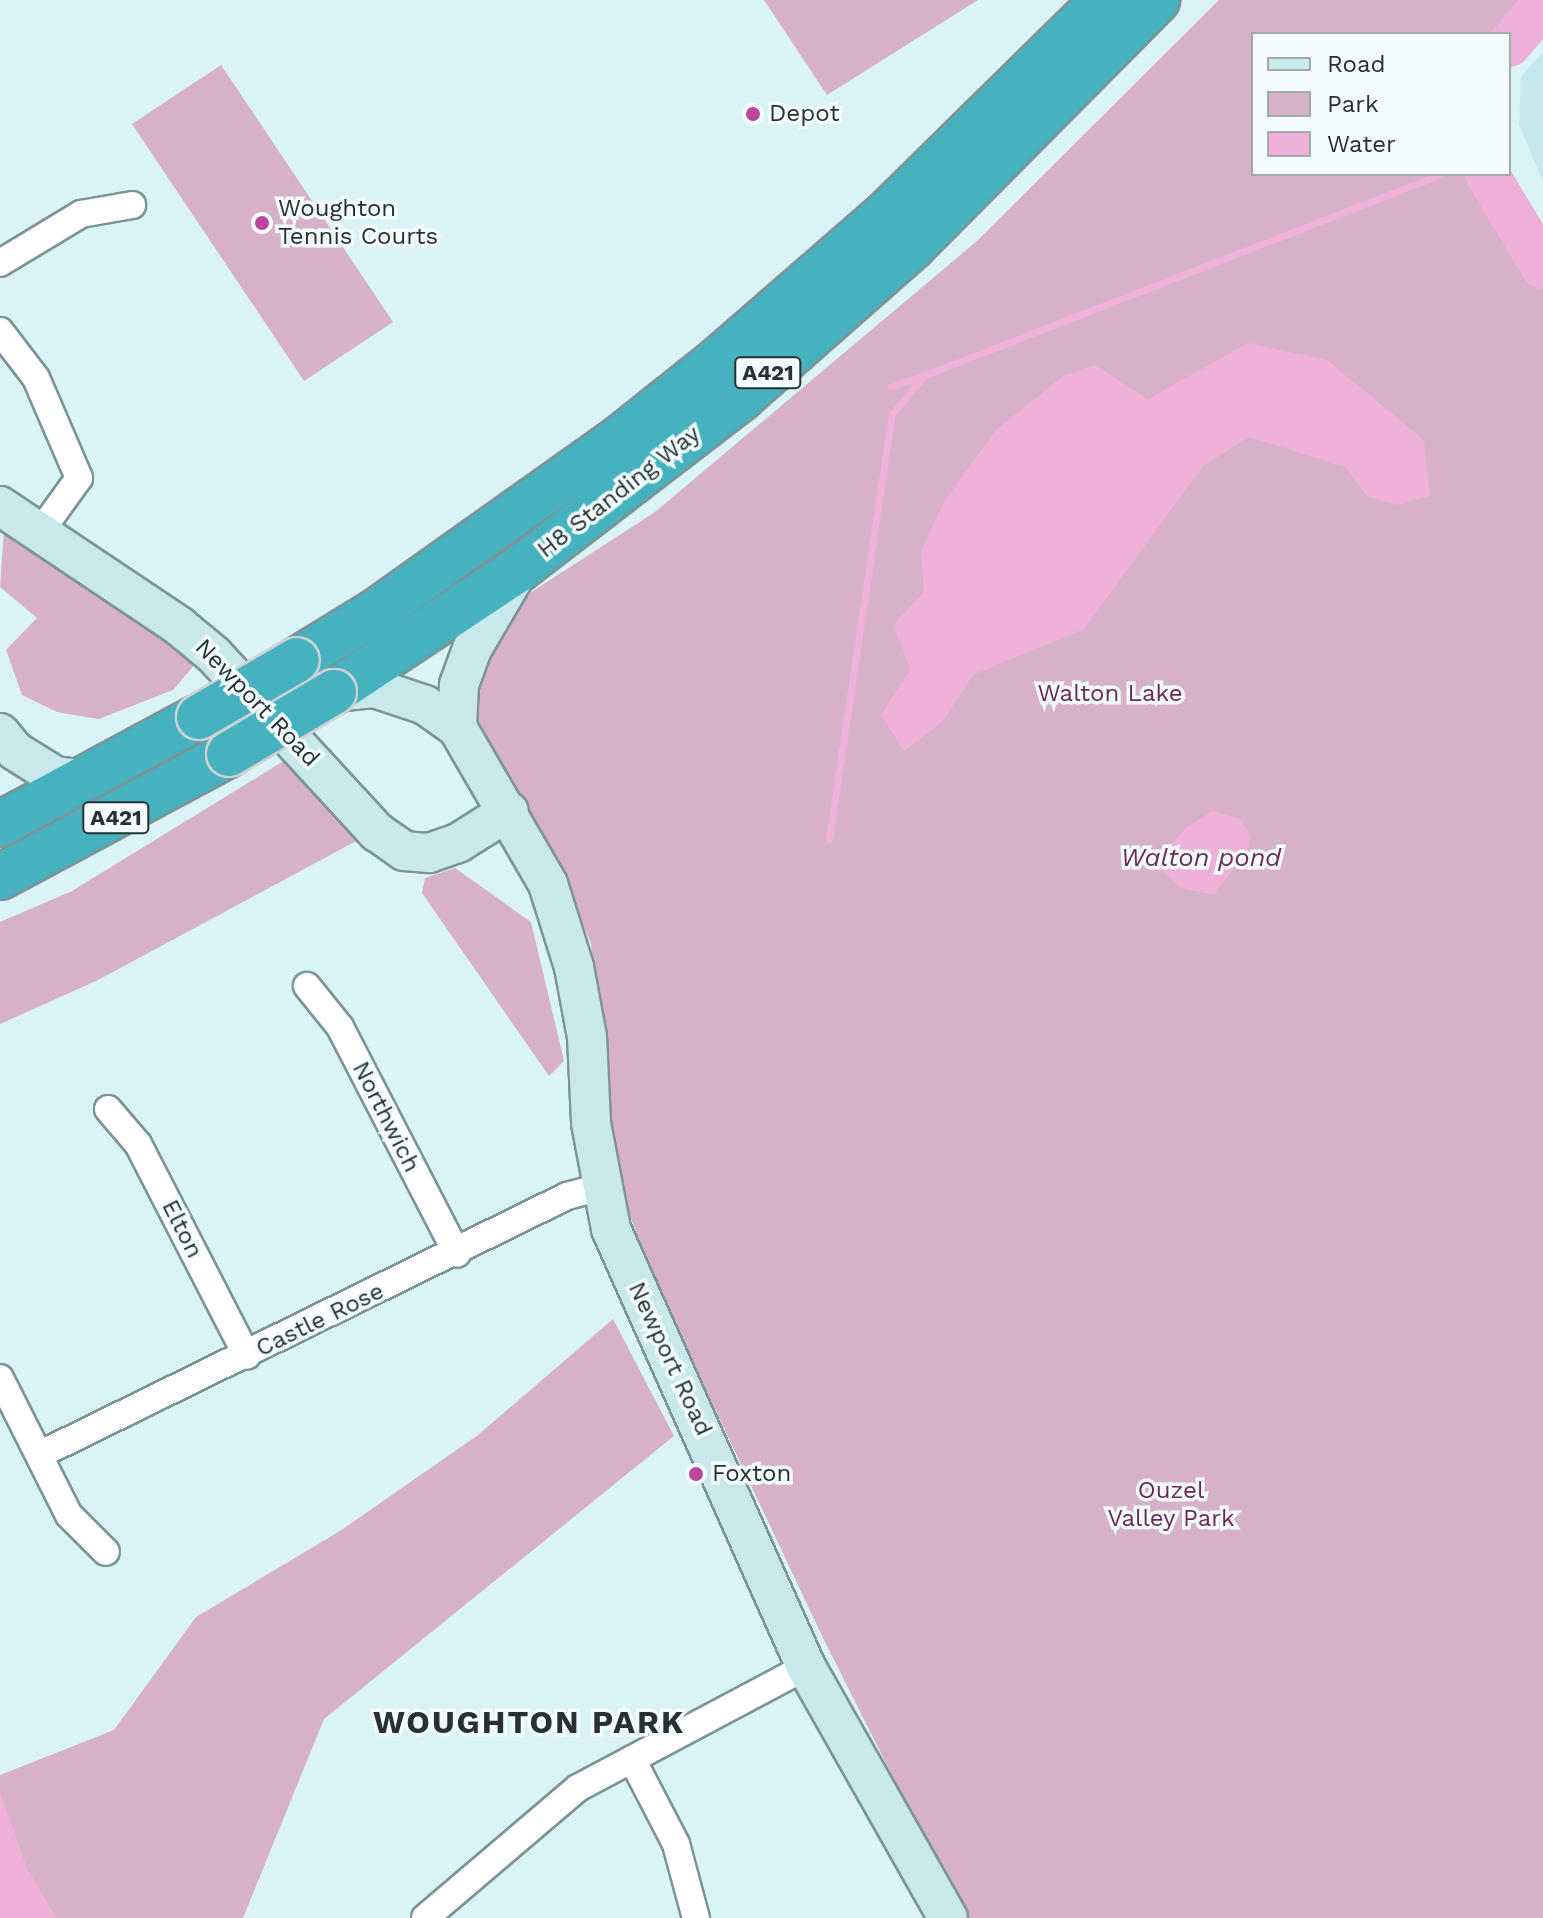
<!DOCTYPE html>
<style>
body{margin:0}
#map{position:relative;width:1543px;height:1918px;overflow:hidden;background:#d9f3f6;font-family:"Work Sans",sans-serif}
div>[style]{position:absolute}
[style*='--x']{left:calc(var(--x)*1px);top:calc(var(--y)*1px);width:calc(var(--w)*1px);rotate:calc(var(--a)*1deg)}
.built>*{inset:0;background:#c4e8ed}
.green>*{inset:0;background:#d7b1ca}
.water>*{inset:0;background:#eeafd9}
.stream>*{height:7px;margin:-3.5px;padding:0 3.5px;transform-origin:3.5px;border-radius:3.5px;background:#eeafd9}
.river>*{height:44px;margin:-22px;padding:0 22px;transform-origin:22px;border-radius:22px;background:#eeafd9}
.roads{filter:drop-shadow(2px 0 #7c9497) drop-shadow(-2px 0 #7c9497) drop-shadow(0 2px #7c9497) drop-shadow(0 -2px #7c9497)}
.street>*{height:26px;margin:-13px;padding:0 13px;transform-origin:13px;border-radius:13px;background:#fff}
.secondary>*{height:38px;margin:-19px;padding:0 19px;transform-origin:19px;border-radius:19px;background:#c8e8ec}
.highway>*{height:44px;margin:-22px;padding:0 22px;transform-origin:22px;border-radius:22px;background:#46b2c0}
.bridges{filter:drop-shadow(2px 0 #cfd2d2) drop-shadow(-2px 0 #cfd2d2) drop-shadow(0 2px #cfd2d2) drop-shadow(0 -2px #cfd2d2)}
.highway-bridge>*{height:44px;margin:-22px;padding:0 22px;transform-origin:22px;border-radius:22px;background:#46b2c0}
.dots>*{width:22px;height:22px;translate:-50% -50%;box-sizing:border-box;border:4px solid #f2fcfe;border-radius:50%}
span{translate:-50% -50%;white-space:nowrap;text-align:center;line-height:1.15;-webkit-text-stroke:7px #f2fcfe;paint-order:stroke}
.shield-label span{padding:2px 6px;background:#f2fcfe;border:2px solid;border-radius:6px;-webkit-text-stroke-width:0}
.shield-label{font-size:22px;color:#273132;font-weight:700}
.poi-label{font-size:24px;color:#273132}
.left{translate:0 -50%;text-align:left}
.street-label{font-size:24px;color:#273132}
.park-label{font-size:24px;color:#6f275b}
.water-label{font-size:26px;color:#712a5e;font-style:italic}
.district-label{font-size:32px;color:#273132;font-weight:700;letter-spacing:2px}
.legend{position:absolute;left:1251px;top:32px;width:260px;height:144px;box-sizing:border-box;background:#f2fcfe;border:2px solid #a1abac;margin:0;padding:10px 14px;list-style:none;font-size:24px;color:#273132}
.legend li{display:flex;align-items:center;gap:16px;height:40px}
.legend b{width:40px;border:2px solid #a1abac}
</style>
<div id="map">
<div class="built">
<i style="clip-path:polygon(1543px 52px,1543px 181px,1519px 125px,1521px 77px)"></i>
</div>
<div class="green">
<i style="clip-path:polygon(764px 0,978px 0,827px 95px)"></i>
<i style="clip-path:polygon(1219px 0,1543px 0,1509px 45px,1509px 34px,1253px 34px,1253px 174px,1487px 174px,1543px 267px,1543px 1918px,964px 1918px,823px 1638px,662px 1297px,618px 1186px,607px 1137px,591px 943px,550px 849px,485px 742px,477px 715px,475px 687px,516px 602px,655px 512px,977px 241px)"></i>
<i style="clip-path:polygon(221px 65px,393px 322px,304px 381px,132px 124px)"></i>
<i style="clip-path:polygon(4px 529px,168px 632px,196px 663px,173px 690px,99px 719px,57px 712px,22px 695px,6px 650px,37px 618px,0 587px)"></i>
<i style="clip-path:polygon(287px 759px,358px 840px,96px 981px,0 1024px,0 922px,72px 891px)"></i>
<i style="clip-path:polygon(455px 868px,531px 922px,564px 1061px,549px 1076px,422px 893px,425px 878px)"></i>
<i style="clip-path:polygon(613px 1319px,674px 1436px,324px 1719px,243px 1918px,0 1918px,0 1775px,114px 1730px,196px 1617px,340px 1531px,478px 1435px)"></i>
</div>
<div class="water">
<i style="clip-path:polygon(1248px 343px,1327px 360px,1424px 440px,1430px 496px,1396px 505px,1367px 496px,1345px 467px,1249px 437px,1203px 466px,1084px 629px,973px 675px,943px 721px,904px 751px,881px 715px,910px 669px,893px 625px,924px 592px,921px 552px,943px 503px,996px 430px,1063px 376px,1095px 365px,1148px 399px)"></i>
<i style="clip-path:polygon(1213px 811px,1241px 819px,1250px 835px,1249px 848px,1214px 895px,1181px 888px,1153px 863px,1187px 827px)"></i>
<i style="clip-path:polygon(0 1792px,27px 1868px,56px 1918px,0 1918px)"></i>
</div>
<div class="stream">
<i style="--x:891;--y:386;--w:34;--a:-17"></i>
<i style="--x:829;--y:839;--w:430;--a:-81.6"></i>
<i style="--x:892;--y:414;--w:51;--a:-49.8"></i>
<i style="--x:925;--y:375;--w:555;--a:-21.25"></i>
</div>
<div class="river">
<i style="--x:1509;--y:45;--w:52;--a:-49.6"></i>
<i style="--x:1487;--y:174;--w:109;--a:58.9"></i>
</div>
<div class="roads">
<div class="street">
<i style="--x:0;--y:263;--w:95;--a:-31.2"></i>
<i style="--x:81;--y:214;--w:52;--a:-10"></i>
<i style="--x:0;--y:331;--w:59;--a:52.5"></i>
<i style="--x:36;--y:378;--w:109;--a:66.7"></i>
<i style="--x:79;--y:478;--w:67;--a:125.8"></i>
<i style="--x:307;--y:986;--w:53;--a:51.2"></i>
<i style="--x:340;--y:1027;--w:255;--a:62.7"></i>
<i style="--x:108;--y:1109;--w:46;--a:49.4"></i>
<i style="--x:138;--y:1144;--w:238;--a:62.8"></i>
<i style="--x:0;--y:1378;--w:153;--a:63.3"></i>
<i style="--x:69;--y:1515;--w:52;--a:45"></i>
<i style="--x:39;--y:1455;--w:588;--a:-26.13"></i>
<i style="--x:567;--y:1196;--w:35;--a:-15"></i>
<i style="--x:632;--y:1759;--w:96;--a:62.6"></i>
<i style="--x:676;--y:1844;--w:77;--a:74.9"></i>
<i style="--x:425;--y:1918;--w:201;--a:-40.4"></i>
<i style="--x:578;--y:1788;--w:258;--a:-28"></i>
</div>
<div class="secondary">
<i style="--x:0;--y:506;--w:216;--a:33.8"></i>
<i style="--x:179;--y:626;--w:45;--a:39.6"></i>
<i style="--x:214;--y:655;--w:241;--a:47.4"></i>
<i style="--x:377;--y:832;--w:33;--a:35"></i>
<i style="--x:404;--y:851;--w:25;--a:5"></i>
<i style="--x:429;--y:853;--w:31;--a:-19"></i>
<i style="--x:458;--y:843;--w:60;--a:-32.1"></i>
<i style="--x:519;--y:569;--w:93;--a:120.4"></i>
<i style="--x:472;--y:649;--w:38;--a:110"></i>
<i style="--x:459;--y:685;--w:42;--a:92.7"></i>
<i style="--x:457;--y:727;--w:181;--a:59.9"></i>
<i style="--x:548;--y:884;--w:87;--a:72.6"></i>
<i style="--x:574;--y:967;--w:71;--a:79.5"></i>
<i style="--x:587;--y:1037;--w:86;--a:87.3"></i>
<i style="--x:591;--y:1123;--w:108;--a:79.3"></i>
<i style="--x:611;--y:1229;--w:479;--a:66"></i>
<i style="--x:806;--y:1667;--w:288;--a:60.5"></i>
<i style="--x:334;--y:692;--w:40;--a:-5.7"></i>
<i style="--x:374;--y:688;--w:54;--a:18.4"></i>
<i style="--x:425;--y:705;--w:39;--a:35"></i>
<i style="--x:0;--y:733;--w:23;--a:50"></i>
<i style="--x:15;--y:751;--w:47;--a:32"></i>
<i style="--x:55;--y:776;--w:31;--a:7"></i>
</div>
<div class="highway">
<i style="--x:297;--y:660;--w:94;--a:-31.5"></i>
<i style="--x:377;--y:611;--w:297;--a:-35.4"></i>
<i style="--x:619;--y:439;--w:125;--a:-38.5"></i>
<i style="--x:717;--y:361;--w:221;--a:-41"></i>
<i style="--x:884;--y:216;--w:308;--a:-44.5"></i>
<i style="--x:334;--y:692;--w:222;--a:-33.6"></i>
<i style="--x:519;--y:569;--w:282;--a:-37.6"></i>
<i style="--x:742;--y:397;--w:227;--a:-41.4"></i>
<i style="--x:912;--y:247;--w:348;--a:-45.2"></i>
<i style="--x:0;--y:824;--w:226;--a:-28.3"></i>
<i style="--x:0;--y:877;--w:260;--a:-28.2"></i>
</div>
</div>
<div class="bridges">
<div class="highway-bridge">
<i style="--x:199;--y:717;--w:113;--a:-30.2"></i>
<i style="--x:229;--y:754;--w:122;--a:-30.6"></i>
</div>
</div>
<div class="dots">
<i style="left:753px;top:114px;background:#bc469c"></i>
<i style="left:262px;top:223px;background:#bc469c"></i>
<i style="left:696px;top:1474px;background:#bc469c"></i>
</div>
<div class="shield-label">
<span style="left:768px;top:373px">A421</span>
<span style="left:116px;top:818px">A421</span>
</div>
<div class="poi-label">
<span class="left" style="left:769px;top:114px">Depot</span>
<span class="left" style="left:278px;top:223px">Woughton<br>Tennis Courts</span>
<span class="left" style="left:712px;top:1474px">Foxton</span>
</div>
<div class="street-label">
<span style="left:619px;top:492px;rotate:-38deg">H8 Standing Way</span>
<span style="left:257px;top:703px;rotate:46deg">Newport Road</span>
<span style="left:386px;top:1117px;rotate:63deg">Northwich</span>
<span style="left:182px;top:1229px;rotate:63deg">Elton</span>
<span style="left:320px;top:1320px;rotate:-26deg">Castle Rose</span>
<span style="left:670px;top:1359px;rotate:65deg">Newport Road</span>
</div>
<div class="park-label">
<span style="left:1110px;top:694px">Walton Lake</span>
<span style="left:1171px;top:1505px">Ouzel<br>Valley Park</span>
</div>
<div class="water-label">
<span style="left:1201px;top:858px">Walton pond</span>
</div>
<div class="district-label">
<span style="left:529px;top:1722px">WOUGHTON PARK</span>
</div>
<ul class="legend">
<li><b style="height:10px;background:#c8e8ec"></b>Road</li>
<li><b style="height:22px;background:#d7b1ca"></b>Park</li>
<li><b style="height:22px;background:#eeafd9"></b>Water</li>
</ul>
</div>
